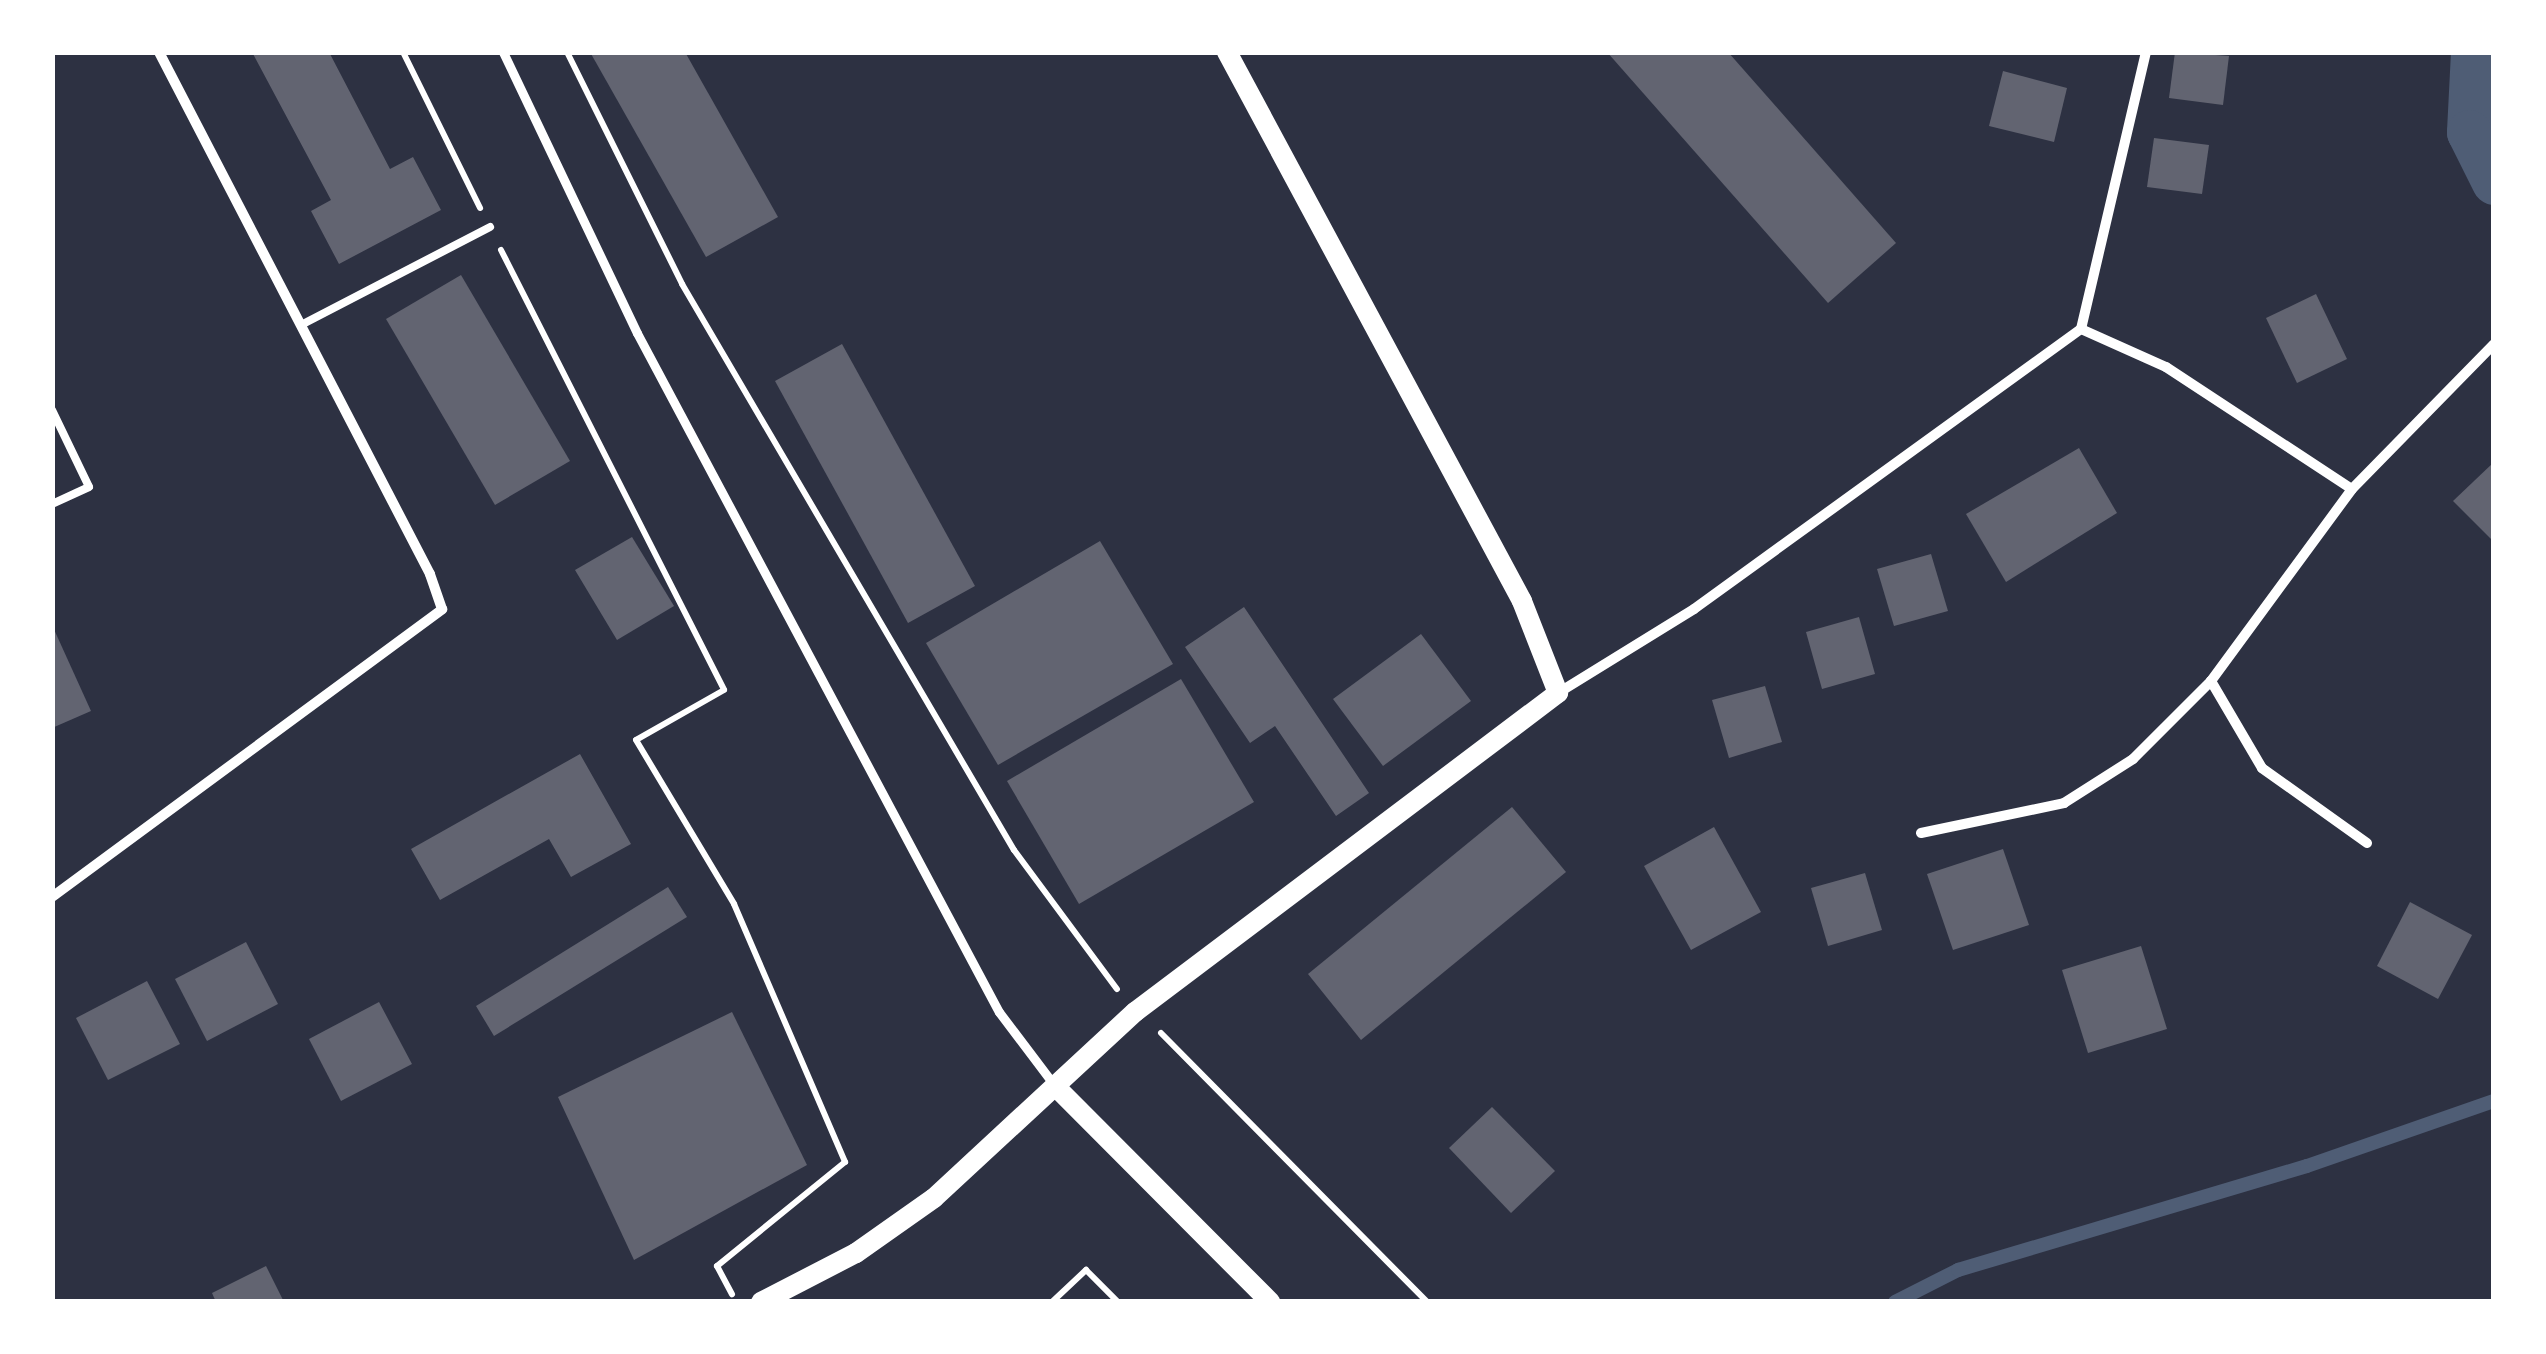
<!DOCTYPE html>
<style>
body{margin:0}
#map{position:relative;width:2546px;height:1354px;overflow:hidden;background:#2d3142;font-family:Commissioner,sans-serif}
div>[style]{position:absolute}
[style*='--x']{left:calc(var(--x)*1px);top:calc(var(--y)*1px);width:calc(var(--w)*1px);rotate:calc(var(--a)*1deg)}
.stream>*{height:14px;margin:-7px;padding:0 7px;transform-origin:7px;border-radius:7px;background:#4f5d75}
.canal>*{height:45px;margin:-22.5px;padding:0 22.5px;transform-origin:22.5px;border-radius:22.5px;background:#4f5d75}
.building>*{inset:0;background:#626471}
.path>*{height:6px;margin:-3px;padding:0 3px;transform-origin:3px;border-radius:3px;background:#fff}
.service>*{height:8px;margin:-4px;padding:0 4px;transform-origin:4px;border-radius:4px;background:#fff}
.pedestrian>*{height:9px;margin:-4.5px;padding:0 4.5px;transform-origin:4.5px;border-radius:4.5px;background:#fff}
.minor>*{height:10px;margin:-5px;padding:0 5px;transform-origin:5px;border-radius:5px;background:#fff}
.secondary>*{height:20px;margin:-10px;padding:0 10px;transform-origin:10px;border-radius:10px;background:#fff}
span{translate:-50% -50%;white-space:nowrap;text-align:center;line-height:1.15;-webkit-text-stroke:10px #fff;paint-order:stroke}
.frame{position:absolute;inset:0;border:55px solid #fff;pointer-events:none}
</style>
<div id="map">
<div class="stream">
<i style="--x:1895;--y:1302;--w:71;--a:-26.9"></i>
<i style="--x:1958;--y:1270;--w:364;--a:-16.6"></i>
<i style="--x:2307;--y:1166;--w:198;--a:-19.2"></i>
</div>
<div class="canal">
<i style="--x:2473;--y:52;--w:80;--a:92.9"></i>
<i style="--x:2469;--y:132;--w:56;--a:63.4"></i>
</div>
<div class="building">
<i style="clip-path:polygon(252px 52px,329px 52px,390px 169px,413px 157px,441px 210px,339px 264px,311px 211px,331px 200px)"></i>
<i style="clip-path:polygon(590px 52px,685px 52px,778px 217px,706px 257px)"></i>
<i style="clip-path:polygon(1607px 52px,1728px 52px,1896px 243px,1828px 303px)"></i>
<i style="clip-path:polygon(2175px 52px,2229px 56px,2223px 105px,2169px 98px)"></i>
<i style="clip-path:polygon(2003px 71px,2067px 88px,2054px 142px,1989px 126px)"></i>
<i style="clip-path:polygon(2154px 138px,2209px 145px,2202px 194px,2147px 187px)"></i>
<i style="clip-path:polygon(461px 275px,570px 461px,495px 505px,386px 319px)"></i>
<i style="clip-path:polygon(2316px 294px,2347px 359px,2297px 383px,2266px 318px)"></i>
<i style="clip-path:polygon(842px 344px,975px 586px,908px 623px,775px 381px)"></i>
<i style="clip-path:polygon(2079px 448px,2117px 513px,2006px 582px,1966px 514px)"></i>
<i style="clip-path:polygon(2494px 462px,2494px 542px,2453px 501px)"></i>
<i style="clip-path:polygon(632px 537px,674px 606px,617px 640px,575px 570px)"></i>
<i style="clip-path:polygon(1100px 541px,1173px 664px,998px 765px,926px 643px)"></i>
<i style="clip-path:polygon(1931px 554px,1948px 611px,1894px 626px,1877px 569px)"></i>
<i style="clip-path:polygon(1244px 607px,1369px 793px,1336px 816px,1275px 726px,1250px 743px,1185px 647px)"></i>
<i style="clip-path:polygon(1859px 617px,1875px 674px,1822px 689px,1806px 632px)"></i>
<i style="clip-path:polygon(52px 625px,91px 711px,52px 728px)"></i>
<i style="clip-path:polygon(1421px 634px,1471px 701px,1383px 766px,1333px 699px)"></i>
<i style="clip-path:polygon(1181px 679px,1254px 802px,1079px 904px,1007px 781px)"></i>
<i style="clip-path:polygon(1765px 686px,1782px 742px,1729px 758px,1712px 700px)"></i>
<i style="clip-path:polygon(580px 754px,631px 844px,571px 877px,549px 839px,440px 900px,411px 849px)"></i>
<i style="clip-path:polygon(1512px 807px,1566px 872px,1361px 1040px,1308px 974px)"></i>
<i style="clip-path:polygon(1714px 827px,1761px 912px,1691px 950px,1644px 866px)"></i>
<i style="clip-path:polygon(2003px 849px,2029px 925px,1953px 950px,1927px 874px)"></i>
<i style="clip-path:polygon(1865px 873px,1882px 930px,1828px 946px,1811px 888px)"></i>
<i style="clip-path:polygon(668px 887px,687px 917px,494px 1036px,476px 1006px)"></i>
<i style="clip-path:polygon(2410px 902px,2472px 935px,2438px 999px,2377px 966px)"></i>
<i style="clip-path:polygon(246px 942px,278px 1004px,207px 1041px,175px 979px)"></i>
<i style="clip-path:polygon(2141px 946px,2167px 1029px,2088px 1053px,2062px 970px)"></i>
<i style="clip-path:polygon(147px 981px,180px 1044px,108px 1080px,76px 1018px)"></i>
<i style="clip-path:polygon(379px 1002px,412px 1064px,341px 1101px,309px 1039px)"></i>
<i style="clip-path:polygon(732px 1012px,807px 1165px,634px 1260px,558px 1097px)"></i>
<i style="clip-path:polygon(1492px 1107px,1555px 1171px,1511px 1213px,1449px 1148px)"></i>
<i style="clip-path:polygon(266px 1266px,284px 1302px,216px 1302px,212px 1293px)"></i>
</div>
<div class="path">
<i style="--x:403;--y:52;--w:174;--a:63.7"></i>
<i style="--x:567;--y:52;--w:259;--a:63.6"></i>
<i style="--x:682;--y:284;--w:656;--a:59.61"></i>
<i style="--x:1014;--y:850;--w:173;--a:53.5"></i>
<i style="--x:501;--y:250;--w:493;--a:63.1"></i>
<i style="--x:724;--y:690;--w:101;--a:150.4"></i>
<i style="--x:636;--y:740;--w:191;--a:59.1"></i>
<i style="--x:734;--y:904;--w:281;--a:66.7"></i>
<i style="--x:845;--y:1162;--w:165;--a:140.9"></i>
<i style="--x:717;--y:1266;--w:32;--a:62"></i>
<i style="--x:1161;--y:1033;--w:378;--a:45.3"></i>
<i style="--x:1052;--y:1302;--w:47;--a:-43.3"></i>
<i style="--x:1086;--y:1270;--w:45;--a:45"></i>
</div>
<div class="service">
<i style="--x:301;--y:325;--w:213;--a:-27.4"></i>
<i style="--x:52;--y:410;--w:85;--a:64.3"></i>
<i style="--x:89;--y:487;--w:41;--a:155.3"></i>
</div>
<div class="pedestrian">
<i style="--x:503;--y:52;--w:311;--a:64.5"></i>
<i style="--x:637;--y:333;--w:769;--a:61.94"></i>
<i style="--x:999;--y:1012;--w:93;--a:52.9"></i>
</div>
<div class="minor">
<i style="--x:2081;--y:329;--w:93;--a:24.1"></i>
<i style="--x:2166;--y:367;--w:222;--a:33.3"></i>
<i style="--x:2081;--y:329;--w:285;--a:-76.8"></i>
<i style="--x:1558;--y:693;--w:160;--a:-31.7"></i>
<i style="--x:1694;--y:609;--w:478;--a:-35.9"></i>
<i style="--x:1921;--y:833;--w:146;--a:-11.8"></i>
<i style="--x:2064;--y:803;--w:82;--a:-32.5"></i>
<i style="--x:2133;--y:759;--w:110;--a:-45"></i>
<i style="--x:2367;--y:843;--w:129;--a:-144.5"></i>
<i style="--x:2262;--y:768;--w:101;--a:-120.4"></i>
<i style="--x:2211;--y:681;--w:238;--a:-53.7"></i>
<i style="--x:2352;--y:489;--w:203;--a:-45.6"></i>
<i style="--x:52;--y:897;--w:485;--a:-36.4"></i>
<i style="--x:442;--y:609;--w:37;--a:-109"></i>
<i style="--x:430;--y:574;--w:588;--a:-117.44"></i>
</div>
<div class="secondary">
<i style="--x:1055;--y:1086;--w:305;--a:45.1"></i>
<i style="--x:761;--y:1302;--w:107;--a:-27.3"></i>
<i style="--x:856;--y:1253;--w:95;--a:-35.2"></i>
<i style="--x:934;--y:1198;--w:274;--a:-42.8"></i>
<i style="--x:1135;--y:1012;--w:530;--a:-37.02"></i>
<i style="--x:1558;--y:693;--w:99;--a:-111.4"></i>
<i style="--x:1522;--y:601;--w:623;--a:-118.25"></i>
</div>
<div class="frame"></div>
</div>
